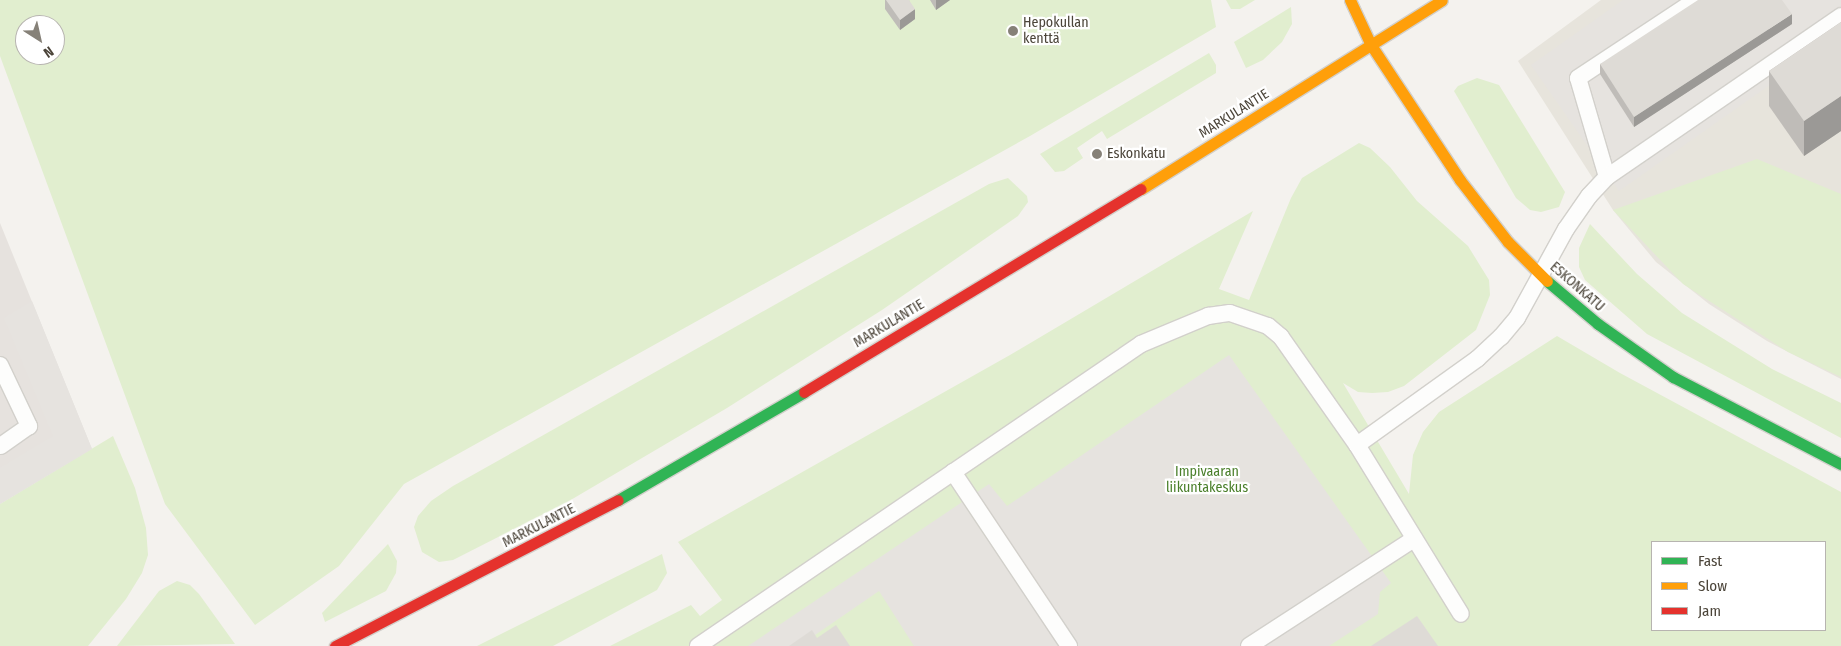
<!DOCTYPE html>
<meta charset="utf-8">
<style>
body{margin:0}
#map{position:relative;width:1841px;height:646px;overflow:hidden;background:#f4f2ee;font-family:"Fira Sans Condensed",sans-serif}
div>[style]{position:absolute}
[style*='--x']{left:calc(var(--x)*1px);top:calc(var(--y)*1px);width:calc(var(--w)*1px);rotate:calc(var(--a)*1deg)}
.residential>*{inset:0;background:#e7e4dc}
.industrial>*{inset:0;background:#e6e2de}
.green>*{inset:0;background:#e1eecf}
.parking>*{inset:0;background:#e6e3df}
.roads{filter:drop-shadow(1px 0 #d2d0cb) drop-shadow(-1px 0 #d2d0cb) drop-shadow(0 1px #d2d0cb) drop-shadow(0 -1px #d2d0cb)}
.lane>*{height:16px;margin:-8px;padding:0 8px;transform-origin:8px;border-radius:8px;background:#fdfdfc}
.fast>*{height:11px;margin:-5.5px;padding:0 5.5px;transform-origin:5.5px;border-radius:5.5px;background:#30b455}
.slow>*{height:11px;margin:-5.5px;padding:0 5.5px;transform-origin:5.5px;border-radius:5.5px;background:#ff9f0a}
.jam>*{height:11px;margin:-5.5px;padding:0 5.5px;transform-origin:5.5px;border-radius:5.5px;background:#e5322d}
.wall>*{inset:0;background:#bfbcb8}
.shaded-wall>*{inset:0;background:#9b9996}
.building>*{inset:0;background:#dedbd6}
.dots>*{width:14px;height:14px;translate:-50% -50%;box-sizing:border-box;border:2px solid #fff;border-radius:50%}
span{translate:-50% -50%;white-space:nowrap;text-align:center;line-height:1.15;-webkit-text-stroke:4.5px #fff;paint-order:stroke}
.poi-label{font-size:14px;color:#4b4439}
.left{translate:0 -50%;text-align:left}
.street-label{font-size:14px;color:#4b4439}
.park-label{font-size:14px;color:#4a7f2a}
.legend{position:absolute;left:1651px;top:541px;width:175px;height:90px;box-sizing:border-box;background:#fff;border:1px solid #b7b4b0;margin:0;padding:6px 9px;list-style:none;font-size:15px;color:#4b4439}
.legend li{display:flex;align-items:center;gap:10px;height:25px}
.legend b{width:25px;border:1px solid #b7b4b0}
.north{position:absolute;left:15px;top:15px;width:50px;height:50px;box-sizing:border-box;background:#fff;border:1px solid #b7b4b0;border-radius:50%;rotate:145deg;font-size:14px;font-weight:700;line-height:20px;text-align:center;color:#4b4439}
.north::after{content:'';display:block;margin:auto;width:18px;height:22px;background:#868178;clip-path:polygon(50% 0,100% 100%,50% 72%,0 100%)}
</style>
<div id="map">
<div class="residential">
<i style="clip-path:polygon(1601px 0,1841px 0,1841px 379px,1767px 341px,1709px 304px,1656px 262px,1613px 210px,1518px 61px)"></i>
</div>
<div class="industrial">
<i style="clip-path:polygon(0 223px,92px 449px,0 504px)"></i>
</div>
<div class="green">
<i style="clip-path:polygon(evenodd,0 0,1211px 0,1216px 27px,1030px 136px,404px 484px,339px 566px,255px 625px,165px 504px,0 56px,0 0,25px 25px,55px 25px,55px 55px,25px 55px,25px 25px)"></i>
<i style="clip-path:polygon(1226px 0,1255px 0,1240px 9px,1231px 9px)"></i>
<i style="clip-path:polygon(1291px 7px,1292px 24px,1282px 42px,1263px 60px,1246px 68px,1234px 42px)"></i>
<i style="clip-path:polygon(1209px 53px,1216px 65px,1216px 73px,1107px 139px,1102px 131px,1077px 148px,1083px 158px,1064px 171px,1055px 172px,1040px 154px)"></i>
<i style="clip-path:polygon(1477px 78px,1499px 85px,1565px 192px,1559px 207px,1541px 212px,1530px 210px,1516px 198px,1454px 91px,1458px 86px)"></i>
<i style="clip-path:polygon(evenodd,1359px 143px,1370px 148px,1390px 167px,1417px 201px,1468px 246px,1489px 280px,1490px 295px,1476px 330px,1404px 386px,1388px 392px,1372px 393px,1358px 392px,1343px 383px,1409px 494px,1413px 455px,1423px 432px,1439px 412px,1557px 336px,1620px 373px,1841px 492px,1841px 646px,610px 646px,691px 605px,700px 616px,722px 600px,678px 542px,1010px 355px,1253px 211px,1219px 289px,1249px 300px,1291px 198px,1302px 178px,1359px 143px,1652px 542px,1825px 542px,1825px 630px,1652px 630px,1652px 542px)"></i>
<i style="clip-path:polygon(1757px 159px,1841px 194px,1841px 377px,1788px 352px,1683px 284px,1613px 210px)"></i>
<i style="clip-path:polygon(1008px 178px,1027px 196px,1028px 202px,1018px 216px,882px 310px,727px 408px,569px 501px,453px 560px,439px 562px,422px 552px,414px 527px,418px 516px,431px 501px,453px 486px,989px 184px)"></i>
<i style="clip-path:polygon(1590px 224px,1637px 274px,1682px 313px,1772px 369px,1841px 403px,1841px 438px,1647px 334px,1585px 280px,1579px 267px,1579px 248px)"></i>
<i style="clip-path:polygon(113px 436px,135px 488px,146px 528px,148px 555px,142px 573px,126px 599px,88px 646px,0 646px,0 504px)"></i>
<i style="clip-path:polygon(388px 544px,397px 561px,396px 573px,386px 591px,325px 622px,322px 613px)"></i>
<i style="clip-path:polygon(662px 554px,667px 573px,657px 590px,553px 646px,477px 646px)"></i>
<i style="clip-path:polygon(177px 581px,190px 585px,199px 594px,235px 644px,117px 646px,159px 591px)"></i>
</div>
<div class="parking">
<i style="clip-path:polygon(1623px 0,1841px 0,1841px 35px,1619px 191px,1531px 65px)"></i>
<i style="clip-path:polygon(32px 301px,92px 449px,0 504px,0 468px,53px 436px,4px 318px)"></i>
<i style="clip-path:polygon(1229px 355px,1391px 583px,1380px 592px,1378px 614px,1329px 646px,914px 646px,879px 591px,799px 646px,748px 646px,989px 484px,1007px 506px)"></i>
</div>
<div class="roads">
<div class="lane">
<i style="--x:1607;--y:177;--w:103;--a:-106.3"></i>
<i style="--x:1578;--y:78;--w:141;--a:-33.5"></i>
<i style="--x:0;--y:365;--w:68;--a:64.6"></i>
<i style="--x:29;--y:426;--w:35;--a:145"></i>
<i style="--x:1357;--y:445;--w:198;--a:58.4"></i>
<i style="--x:953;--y:472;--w:209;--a:56.3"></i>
<i style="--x:698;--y:646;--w:536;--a:-34.28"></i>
<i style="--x:1141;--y:344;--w:73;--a:-22.7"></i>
<i style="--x:1208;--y:316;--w:22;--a:-8"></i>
<i style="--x:1230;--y:313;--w:40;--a:18.9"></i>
<i style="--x:1268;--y:326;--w:17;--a:40"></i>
<i style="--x:1281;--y:337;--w:132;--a:54.9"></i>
<i style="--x:1357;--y:445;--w:148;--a:-35.6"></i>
<i style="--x:1477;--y:359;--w:33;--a:-43"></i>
<i style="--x:1501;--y:337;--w:25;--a:-50"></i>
<i style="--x:1517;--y:318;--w:102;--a:-61.2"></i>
<i style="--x:1566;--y:229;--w:40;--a:-55.1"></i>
<i style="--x:1589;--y:196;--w:26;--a:-47"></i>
<i style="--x:1607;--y:177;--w:284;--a:-34.5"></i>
<i style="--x:1249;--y:646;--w:197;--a:-33"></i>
</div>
<div class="fast">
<i style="--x:1547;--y:281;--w:67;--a:40.1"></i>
<i style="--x:1598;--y:324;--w:92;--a:35.2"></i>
<i style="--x:1673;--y:377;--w:189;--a:27.4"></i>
<i style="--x:618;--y:500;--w:215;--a:-30.1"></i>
</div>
<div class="slow">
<i style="--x:1350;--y:0;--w:50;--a:65"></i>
<i style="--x:1371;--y:45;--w:162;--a:56.6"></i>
<i style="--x:1460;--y:180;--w:78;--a:52.3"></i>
<i style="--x:1508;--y:242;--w:55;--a:45"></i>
<i style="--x:1141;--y:189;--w:355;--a:-32.1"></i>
</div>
<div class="jam">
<i style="--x:804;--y:392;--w:393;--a:-31.1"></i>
<i style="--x:335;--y:646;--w:318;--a:-27.3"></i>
</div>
</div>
<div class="wall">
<i style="clip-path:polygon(885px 0,909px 0,915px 19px,900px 30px,885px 9px)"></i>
<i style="clip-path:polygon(930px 0,950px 0,936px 10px)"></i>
<i style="clip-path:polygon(1841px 22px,1841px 131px,1804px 156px,1769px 106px,1769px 71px)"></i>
<i style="clip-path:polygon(1792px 24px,1634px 127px,1600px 74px,1600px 64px)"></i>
</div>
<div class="shaded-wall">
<i style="clip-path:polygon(936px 0,950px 0,936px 10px)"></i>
<i style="clip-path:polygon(915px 9px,915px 19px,900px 30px,900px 20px)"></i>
<i style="clip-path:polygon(1792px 14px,1792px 24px,1634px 127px,1634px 117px)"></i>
<i style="clip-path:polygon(1841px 96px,1841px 131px,1804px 156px,1804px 121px)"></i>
</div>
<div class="building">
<i style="clip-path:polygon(886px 0,909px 0,915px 9px,900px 20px)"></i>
<i style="clip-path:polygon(1698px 0,1782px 0,1792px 14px,1634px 117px,1600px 64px)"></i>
<i style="clip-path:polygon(1841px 22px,1841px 96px,1804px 121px,1769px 71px)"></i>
<i style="clip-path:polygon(1417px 616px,1438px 646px,1371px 646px)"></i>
<i style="clip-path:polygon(836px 625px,850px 646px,789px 646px,812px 630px,817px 638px)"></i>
</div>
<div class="dots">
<i style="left:1013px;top:31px;background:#868178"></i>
<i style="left:1097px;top:154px;background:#868178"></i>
</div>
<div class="poi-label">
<span class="left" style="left:1023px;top:31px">Hepokullan<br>kenttä</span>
<span class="left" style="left:1107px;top:154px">Eskonkatu</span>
</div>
<div class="street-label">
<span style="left:1234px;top:114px;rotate:-32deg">MARKULANTIE</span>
<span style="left:1577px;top:287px;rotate:41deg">ESKONKATU</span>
<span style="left:889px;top:324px;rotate:-31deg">MARKULANTIE</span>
<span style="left:539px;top:526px;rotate:-27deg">MARKULANTIE</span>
</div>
<div class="park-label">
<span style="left:1207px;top:480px">Impivaaran<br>liikuntakeskus</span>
</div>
<ul class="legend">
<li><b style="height:6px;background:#30b455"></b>Fast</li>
<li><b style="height:6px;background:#ff9f0a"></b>Slow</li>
<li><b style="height:6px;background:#e5322d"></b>Jam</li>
</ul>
<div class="north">N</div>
</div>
